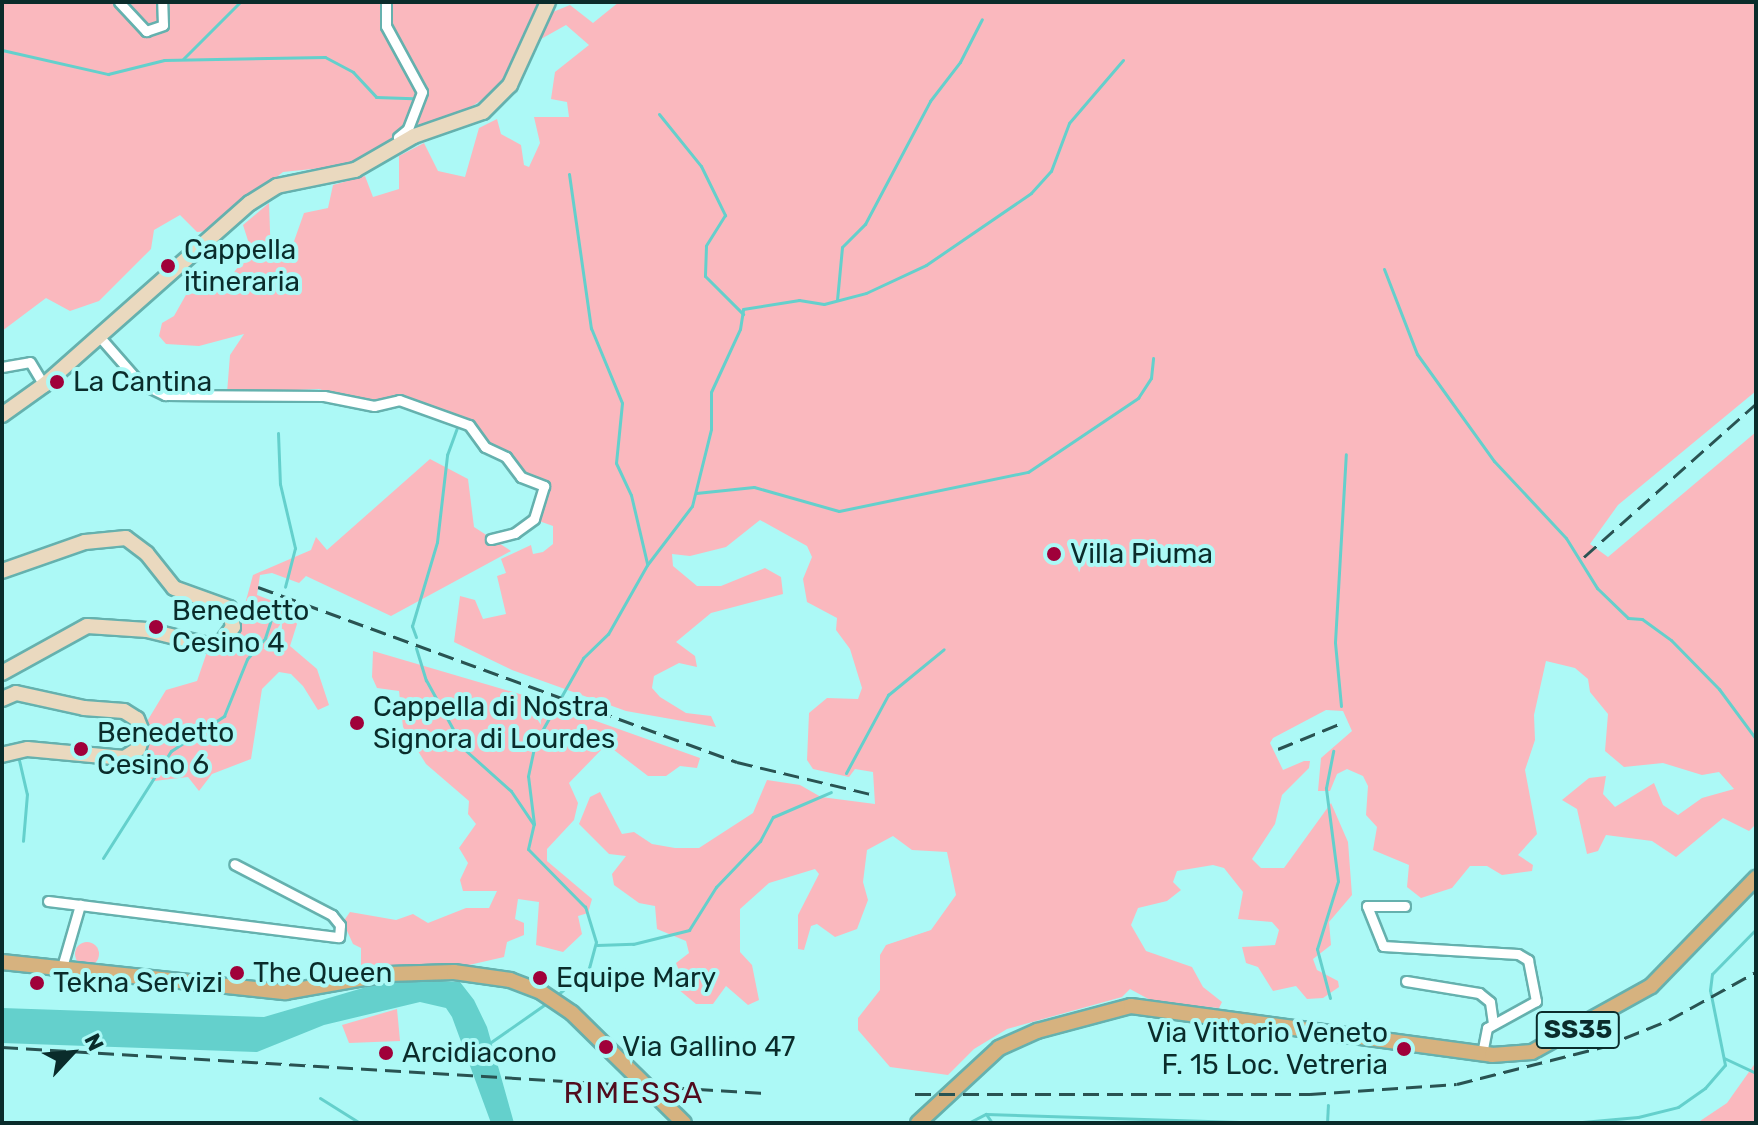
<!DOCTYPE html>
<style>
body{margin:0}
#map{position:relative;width:1758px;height:1125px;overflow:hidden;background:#acf9f6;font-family:Rubik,sans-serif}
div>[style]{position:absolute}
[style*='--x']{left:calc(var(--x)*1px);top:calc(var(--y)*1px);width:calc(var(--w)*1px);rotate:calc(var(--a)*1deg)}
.green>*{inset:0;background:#fab8be}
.round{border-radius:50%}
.water>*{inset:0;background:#64d0cc}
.stream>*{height:3px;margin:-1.5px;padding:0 1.5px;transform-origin:1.5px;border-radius:1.5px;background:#64d0cc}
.roads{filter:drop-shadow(2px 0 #65b1ae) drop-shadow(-2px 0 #65b1ae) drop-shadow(0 2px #65b1ae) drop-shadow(0 -2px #65b1ae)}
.street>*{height:9px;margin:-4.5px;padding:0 4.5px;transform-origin:4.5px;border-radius:4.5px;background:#fff}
.secondary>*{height:14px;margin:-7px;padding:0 7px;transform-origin:7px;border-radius:7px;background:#ead9bf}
.primary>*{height:14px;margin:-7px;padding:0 7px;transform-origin:7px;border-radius:7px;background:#d6b27f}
.rail>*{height:3px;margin-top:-1.5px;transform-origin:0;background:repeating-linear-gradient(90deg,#295352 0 16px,transparent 0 24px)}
.dots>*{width:22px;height:22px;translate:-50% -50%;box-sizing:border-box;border:4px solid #acf9f6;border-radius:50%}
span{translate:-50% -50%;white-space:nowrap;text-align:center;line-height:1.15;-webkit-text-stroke:8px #acf9f6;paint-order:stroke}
.shield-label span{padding:2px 6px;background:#acf9f6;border:2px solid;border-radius:6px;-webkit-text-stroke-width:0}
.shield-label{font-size:26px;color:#0a2c2b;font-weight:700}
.poi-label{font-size:28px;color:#0a2c2b}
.left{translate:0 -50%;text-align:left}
.right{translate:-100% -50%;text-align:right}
.neighbourhood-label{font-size:30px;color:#510c1d;letter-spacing:2px}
.frame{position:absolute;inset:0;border:4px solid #0a2c2b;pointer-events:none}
.north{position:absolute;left:32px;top:1013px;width:80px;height:80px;-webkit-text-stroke:6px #acf9f6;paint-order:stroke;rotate:64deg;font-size:22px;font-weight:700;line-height:32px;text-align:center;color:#0a2c2b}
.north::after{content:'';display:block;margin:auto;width:28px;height:36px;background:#0a2c2b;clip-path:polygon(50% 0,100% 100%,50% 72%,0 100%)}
</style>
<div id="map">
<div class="green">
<i style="clip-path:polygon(2px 2px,545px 2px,503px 86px,474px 105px,351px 165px,283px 172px,208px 231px,197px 232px,180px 215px,154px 230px,151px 249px,99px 301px,70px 311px,46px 298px,2px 331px)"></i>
<i style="clip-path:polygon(619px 2px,1756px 2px,1756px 391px,1618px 505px,1590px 544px,1608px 557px,1756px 432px,1756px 824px,1749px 831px,1723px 818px,1676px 857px,1652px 841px,1606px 835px,1598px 851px,1587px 854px,1577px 809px,1562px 800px,1589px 778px,1606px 776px,1603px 794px,1615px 807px,1654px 783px,1663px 805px,1678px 815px,1702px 798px,1734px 789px,1719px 772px,1702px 775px,1663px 763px,1624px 767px,1605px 751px,1608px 714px,1590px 692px,1588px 679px,1575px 668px,1546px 661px,1534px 715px,1535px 740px,1525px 770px,1537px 834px,1518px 855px,1533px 865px,1532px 871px,1502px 875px,1487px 866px,1470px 866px,1452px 888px,1421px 898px,1407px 887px,1409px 865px,1373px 850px,1377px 827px,1366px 815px,1368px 786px,1363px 776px,1347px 769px,1337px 774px,1330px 791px,1318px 791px,1321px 758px,1352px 731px,1343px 711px,1326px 710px,1273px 738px,1270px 743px,1283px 770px,1304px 761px,1310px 761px,1309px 768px,1282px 795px,1275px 824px,1252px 859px,1261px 868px,1284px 868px,1331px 803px,1348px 842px,1352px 895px,1329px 922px,1331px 945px,1313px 959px,1317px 970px,1338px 981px,1339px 987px,1323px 998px,1307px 999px,1296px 986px,1273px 991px,1258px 967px,1246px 963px,1242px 947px,1275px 945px,1279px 930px,1272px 922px,1238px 919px,1243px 892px,1224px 868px,1213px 865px,1177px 871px,1173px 882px,1181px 890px,1167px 901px,1138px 908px,1131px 925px,1146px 951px,1192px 967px,1203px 987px,1222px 1002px,1219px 1008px,1154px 1002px,1130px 989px,1122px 997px,1007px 1029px,974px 1049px,948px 1075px,890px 1067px,858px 1030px,858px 1018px,880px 990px,880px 955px,886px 945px,931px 930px,956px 895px,947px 852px,912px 850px,893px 836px,867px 850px,863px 882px,868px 900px,857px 929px,835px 937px,817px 924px,811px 926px,804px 950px,798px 949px,798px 915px,819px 874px,815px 869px,769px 883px,740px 909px,740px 952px,752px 965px,759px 1000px,748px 1005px,726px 986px,713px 1004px,696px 1004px,678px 989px,682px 978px,676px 963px,689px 953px,686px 941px,657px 929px,655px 906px,639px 903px,614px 885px,612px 874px,626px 856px,609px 854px,579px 824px,590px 797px,600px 792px,622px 834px,634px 832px,652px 844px,675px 848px,699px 848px,753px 813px,767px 780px,800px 785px,821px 797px,875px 804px,873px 772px,855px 769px,849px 777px,813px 769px,807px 760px,809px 713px,827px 698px,858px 699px,862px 688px,850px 649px,836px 630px,837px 618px,807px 602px,803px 579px,812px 557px,807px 546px,760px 520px,726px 547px,690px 556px,672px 554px,673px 566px,697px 586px,721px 586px,765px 568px,781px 577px,783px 594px,711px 613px,676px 642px,695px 656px,697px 667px,679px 663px,654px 676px,652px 688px,660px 697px,686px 713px,711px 716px,716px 727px,626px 711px,512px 670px,454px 642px,460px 596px,475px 600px,483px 619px,506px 614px,497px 576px,506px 573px,501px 559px,531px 545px,533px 554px,543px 552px,553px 544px,553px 526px,539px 521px,547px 487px,488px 447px,474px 427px,406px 398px,366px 403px,319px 389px,227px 393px,230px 355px,244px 334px,199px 346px,166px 344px,159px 336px,162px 323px,174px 316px,187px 293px,207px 295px,222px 288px,251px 250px,243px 225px,269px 203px,271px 258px,287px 261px,304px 213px,328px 208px,333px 185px,365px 176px,373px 197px,399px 189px,399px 156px,424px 143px,438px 171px,465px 177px,479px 128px,497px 119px,501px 134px,521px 145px,524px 165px,529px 167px,540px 143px,534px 117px,569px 117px,567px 102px,551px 99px,555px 72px,589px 45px,566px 25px,541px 39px,537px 35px,548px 14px,570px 5px,593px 23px)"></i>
<i style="clip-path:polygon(430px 459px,468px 479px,474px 527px,511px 551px,391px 616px,306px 576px,299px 583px,272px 573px,260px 575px,257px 595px,291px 608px,297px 624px,290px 646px,317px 669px,329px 705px,318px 710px,303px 686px,291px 674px,279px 672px,262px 689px,251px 759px,212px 774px,199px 791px,188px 777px,154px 781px,128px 761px,145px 749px,150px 736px,146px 723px,166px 690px,197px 681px,207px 652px,236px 637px,253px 575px,311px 550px,316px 537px,327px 550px)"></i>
<i style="clip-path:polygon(373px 651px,523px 695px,700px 758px,697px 768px,680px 766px,666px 776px,648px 776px,614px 750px,602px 749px,569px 783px,578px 803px,574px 820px,547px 849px,547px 861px,592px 899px,588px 913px,578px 916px,582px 934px,563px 952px,536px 945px,539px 902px,518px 899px,515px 919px,524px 923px,524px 935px,507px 942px,504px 957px,469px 965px,361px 967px,361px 948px,353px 944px,343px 922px,350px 912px,396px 920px,413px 914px,428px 923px,466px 908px,489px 908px,497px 891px,463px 891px,460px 880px,468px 863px,459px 848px,476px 824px,468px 814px,469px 801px,426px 764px,403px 727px,399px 691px,377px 688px,372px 677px)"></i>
<i class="round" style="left:75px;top:942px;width:24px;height:24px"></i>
<i style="clip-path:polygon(397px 1009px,400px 1041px,349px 1043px,342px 1025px)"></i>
<i style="clip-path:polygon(1756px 1062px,1756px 1123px,1697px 1123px,1727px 1103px)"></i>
</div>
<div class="water">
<i style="clip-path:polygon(419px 980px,460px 982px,474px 1000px,487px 1027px,514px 1123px,491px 1123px,452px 1017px,446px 1008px,420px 1002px,324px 1025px,257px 1052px,2px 1043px,2px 1008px,264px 1017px,373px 985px)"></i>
</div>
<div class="stream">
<i style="--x:2;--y:50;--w:109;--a:12.8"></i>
<i style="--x:108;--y:74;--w:58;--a:-14"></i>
<i style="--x:164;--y:60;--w:161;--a:-1.1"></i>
<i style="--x:325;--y:57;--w:32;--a:28"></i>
<i style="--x:353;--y:72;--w:34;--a:47"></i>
<i style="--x:376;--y:97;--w:37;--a:2"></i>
<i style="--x:183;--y:59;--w:81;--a:-45"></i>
<i style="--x:659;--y:114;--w:67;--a:51.1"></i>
<i style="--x:701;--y:166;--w:55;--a:63.9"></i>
<i style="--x:725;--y:215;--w:36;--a:122"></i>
<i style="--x:706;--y:246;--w:30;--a:92"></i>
<i style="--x:705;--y:276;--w:54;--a:45"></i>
<i style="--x:569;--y:174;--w:156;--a:81.9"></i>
<i style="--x:591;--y:328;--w:81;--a:67.5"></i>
<i style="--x:622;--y:403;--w:60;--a:95.7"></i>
<i style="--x:616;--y:463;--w:35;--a:65"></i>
<i style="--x:631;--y:495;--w:70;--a:76.8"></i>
<i style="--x:1384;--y:269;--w:91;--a:68.8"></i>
<i style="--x:1417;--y:354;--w:132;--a:54.3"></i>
<i style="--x:1494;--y:461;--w:105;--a:46.9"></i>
<i style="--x:1566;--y:538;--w:59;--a:58.2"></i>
<i style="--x:1597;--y:588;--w:43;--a:44.1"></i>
<i style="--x:1628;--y:618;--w:14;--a:4"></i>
<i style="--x:1642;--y:619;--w:36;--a:36"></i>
<i style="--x:1671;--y:640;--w:69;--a:45.6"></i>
<i style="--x:1719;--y:689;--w:62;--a:53.5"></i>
<i style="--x:837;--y:300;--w:53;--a:-84.6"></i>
<i style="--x:842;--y:247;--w:33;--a:-45"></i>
<i style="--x:865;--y:224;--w:139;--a:-62.1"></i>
<i style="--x:930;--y:101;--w:49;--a:-52.4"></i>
<i style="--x:960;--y:62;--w:48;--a:-62.9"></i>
<i style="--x:278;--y:433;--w:51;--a:87.8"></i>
<i style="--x:280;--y:484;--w:66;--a:76.8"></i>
<i style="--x:295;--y:548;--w:40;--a:104.4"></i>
<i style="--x:696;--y:493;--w:58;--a:-5.9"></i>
<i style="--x:754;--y:487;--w:88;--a:15.8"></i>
<i style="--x:839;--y:511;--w:193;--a:-11.7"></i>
<i style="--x:1028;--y:472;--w:133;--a:-33.9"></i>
<i style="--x:1138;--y:398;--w:24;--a:-57"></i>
<i style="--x:1151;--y:378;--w:20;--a:-84"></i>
<i style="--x:416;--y:637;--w:12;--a:-110"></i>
<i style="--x:412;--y:626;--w:88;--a:-73.4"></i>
<i style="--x:437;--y:542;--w:88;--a:-83.4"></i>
<i style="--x:447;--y:455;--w:32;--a:-70"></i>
<i style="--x:416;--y:648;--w:34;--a:73"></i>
<i style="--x:426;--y:680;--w:79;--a:61.2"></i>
<i style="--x:464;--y:749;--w:63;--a:41.8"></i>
<i style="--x:511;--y:791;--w:40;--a:56"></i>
<i style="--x:1341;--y:706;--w:64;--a:-95.4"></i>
<i style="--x:1335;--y:642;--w:188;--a:-86.7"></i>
<i style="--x:19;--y:760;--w:35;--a:77"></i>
<i style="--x:27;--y:794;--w:47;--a:94.9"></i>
<i style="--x:846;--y:773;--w:89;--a:-61.7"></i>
<i style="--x:888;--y:695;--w:72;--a:-39.4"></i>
<i style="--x:103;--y:858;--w:127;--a:-57.6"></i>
<i style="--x:171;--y:751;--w:64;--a:-33.4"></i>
<i style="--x:224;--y:716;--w:61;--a:-68"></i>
<i style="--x:247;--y:659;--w:28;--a:-49"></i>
<i style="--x:265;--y:638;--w:42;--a:-72"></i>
<i style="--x:597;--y:945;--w:36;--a:-2"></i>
<i style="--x:633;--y:944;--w:58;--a:-14"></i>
<i style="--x:689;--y:930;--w:51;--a:-57.9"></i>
<i style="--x:716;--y:887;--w:64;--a:-46.3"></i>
<i style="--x:760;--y:841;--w:27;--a:-62"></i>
<i style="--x:773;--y:817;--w:63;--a:-23.3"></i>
<i style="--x:556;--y:996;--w:43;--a:-40.3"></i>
<i style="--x:589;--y:968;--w:27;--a:-75"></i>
<i style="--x:596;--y:942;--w:37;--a:-107"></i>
<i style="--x:585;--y:907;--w:81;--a:-134.5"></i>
<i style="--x:528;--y:849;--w:26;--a:-77"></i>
<i style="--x:534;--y:824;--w:48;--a:-97.1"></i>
<i style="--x:528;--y:776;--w:34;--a:-78"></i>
<i style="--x:535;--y:743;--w:98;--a:-60.5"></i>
<i style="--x:583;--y:658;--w:35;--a:-44"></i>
<i style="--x:608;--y:634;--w:79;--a:-60.5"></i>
<i style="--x:647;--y:565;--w:74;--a:-52.7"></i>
<i style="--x:692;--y:506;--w:79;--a:-76.1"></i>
<i style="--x:711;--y:429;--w:37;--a:-90"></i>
<i style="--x:711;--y:392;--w:69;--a:-65.3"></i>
<i style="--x:740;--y:329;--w:20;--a:-81"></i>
<i style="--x:743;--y:309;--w:57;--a:-9.1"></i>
<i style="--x:799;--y:300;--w:25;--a:9"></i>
<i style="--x:824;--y:304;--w:43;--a:-14.7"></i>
<i style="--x:866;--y:293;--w:66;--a:-25"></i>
<i style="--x:926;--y:265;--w:127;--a:-34.4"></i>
<i style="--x:1031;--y:193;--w:30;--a:-48"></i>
<i style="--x:1051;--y:171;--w:51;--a:-69.4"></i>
<i style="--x:1069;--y:123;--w:83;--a:-49.4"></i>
<i style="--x:1330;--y:998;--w:51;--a:-104.9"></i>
<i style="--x:1317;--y:949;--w:71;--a:-72.8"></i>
<i style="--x:1338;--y:881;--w:94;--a:-97.4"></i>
<i style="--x:1326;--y:788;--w:38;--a:-79"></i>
<i style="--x:491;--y:1042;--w:68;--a:-34.9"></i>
<i style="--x:1724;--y:1058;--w:35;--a:25"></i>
<i style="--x:320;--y:1098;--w:47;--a:32"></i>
<i style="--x:986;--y:1114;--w:11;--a:56"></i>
<i style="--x:968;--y:1123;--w:20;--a:-27"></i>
<i style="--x:986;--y:1114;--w:288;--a:1.8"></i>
<i style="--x:1327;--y:1123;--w:18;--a:-87"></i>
<i style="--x:1571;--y:1123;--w:67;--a:-5.1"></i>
<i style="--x:1638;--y:1117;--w:41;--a:-14"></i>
<i style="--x:1678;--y:1107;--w:33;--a:-35"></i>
<i style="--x:1705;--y:1088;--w:30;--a:-49"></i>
<i style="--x:1725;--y:1065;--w:76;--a:-101.3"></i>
<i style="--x:1710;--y:990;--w:16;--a:-83"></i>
<i style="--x:1712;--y:974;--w:63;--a:-45.6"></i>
</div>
<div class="roads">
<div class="street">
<i style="--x:119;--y:2;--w:40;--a:47"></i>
<i style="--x:146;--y:31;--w:18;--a:-19"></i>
<i style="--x:163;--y:25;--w:23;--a:-92"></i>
<i style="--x:386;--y:2;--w:24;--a:90"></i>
<i style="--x:386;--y:26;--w:75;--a:61.4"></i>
<i style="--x:422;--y:92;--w:40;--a:111"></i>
<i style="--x:408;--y:129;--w:13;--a:141"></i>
<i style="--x:98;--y:335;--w:64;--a:48.8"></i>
<i style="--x:140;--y:383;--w:28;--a:26"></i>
<i style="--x:165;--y:395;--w:159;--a:0.4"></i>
<i style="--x:324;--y:396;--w:51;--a:11.3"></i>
<i style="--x:374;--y:406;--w:26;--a:-13"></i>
<i style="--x:399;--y:400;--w:74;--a:19.7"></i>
<i style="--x:469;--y:425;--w:27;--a:54"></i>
<i style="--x:485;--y:447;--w:23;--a:25"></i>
<i style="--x:506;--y:457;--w:25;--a:53"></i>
<i style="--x:521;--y:477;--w:25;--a:21"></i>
<i style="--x:544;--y:486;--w:34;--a:107"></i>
<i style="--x:534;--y:519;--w:24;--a:144"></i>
<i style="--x:515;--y:533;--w:25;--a:166"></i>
<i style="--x:2;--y:367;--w:28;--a:-10"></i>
<i style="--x:30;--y:362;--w:27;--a:59"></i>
<i style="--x:48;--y:901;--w:293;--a:7.1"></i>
<i style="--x:339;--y:937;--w:12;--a:-85"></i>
<i style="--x:340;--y:925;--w:13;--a:-129"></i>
<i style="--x:332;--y:915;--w:110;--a:-152.5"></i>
<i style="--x:1405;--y:906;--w:38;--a:180"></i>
<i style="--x:1367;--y:906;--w:43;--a:68.2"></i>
<i style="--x:1383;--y:946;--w:135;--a:3.4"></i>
<i style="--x:1518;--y:954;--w:12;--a:31"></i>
<i style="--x:1528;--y:960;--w:42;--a:79"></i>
<i style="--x:1536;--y:1001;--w:56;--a:151.1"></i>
<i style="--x:1487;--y:1028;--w:25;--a:101"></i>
<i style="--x:62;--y:967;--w:65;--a:-73.8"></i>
<i style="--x:1406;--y:981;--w:74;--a:9.3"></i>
<i style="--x:1479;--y:993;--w:14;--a:39"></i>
<i style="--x:1490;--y:1002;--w:21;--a:82"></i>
</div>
<div class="secondary">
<i style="--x:2;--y:415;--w:52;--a:-35.5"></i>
<i style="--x:44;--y:385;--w:275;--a:-41.5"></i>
<i style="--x:250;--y:203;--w:32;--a:-32"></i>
<i style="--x:277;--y:186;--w:80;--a:-11.6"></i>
<i style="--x:355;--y:170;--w:68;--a:-30"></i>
<i style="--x:414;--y:136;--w:73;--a:-19.2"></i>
<i style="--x:483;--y:112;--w:38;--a:-45"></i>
<i style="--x:510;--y:85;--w:91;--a:-65.4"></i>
<i style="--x:2;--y:571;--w:88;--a:-19.3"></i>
<i style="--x:85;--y:542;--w:41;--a:-5.6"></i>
<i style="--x:126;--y:538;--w:26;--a:37"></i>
<i style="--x:147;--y:554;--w:43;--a:51.5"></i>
<i style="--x:174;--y:588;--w:59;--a:20"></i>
<i style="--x:229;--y:608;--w:19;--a:78"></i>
<i style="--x:233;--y:627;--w:19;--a:126"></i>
<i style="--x:222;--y:642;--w:14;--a:168"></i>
<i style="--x:208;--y:645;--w:63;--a:-166.2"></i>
<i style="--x:147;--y:630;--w:60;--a:-176.2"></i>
<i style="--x:87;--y:626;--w:97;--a:151.1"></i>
<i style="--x:2;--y:699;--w:15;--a:-23"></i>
<i style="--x:16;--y:693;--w:70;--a:12.4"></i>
<i style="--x:84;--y:708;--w:40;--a:4.3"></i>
<i style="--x:124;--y:711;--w:15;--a:32"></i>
<i style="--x:137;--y:719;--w:16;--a:68"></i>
<i style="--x:143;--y:734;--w:16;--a:108"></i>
<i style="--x:138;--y:749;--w:17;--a:147"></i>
<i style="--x:124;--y:758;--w:97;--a:-174.7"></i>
<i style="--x:27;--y:749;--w:26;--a:167"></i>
</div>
<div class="primary">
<i style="--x:2;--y:962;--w:285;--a:6.1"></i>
<i style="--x:285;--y:992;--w:105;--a:-9.9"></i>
<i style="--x:388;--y:974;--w:66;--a:-1.7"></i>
<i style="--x:454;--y:972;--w:57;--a:8.1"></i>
<i style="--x:510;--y:980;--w:33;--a:21"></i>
<i style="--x:541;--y:992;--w:37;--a:34"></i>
<i style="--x:572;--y:1013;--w:157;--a:44.5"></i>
<i style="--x:918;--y:1123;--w:110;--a:-42.8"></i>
<i style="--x:999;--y:1048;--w:42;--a:-24.1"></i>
<i style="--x:1037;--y:1031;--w:97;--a:-14.9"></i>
<i style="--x:1131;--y:1006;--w:364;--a:7.7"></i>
<i style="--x:1492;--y:1055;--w:40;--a:-4.3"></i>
<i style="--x:1532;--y:1052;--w:136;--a:-29"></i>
<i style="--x:1651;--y:986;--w:151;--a:-45.8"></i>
</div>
</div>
<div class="rail">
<i style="--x:1584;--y:557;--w:230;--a:-41.7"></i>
<i style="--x:258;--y:587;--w:510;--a:20.07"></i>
<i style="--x:737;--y:762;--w:141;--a:13.5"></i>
<i style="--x:1278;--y:749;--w:71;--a:-22.2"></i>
<i style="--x:2;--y:1047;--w:764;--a:3.45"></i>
<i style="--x:915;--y:1094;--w:395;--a:0"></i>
<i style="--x:1310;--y:1094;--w:147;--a:-3.9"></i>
<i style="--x:1457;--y:1084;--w:150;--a:-14.3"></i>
<i style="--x:1602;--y:1047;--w:72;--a:-21.9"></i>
<i style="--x:1669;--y:1020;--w:99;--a:-28.9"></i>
</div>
<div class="dots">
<i style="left:168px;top:266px;background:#a0003a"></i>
<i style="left:57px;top:382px;background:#a0003a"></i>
<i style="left:1054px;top:554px;background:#a0003a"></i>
<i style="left:156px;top:627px;background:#a0003a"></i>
<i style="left:357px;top:723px;background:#a0003a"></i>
<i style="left:81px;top:749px;background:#a0003a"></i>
<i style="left:237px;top:973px;background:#a0003a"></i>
<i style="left:540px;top:978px;background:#a0003a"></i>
<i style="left:37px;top:983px;background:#a0003a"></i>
<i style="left:606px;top:1047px;background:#a0003a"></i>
<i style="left:1404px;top:1049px;background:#a0003a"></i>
<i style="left:386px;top:1053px;background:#a0003a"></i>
</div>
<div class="shield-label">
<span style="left:1578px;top:1030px">SS35</span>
</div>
<div class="poi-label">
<span class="left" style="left:184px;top:266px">Cappella<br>itineraria</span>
<span class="left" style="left:73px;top:382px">La Cantina</span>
<span class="left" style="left:1070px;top:554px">Villa Piuma</span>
<span class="left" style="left:172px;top:627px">Benedetto<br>Cesino 4</span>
<span class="left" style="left:373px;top:723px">Cappella di Nostra<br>Signora di Lourdes</span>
<span class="left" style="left:97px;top:749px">Benedetto<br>Cesino 6</span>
<span class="left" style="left:253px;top:973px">The Queen</span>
<span class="left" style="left:556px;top:978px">Equipe Mary</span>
<span class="left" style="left:53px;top:983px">Tekna Servizi</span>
<span class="right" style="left:1388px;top:1049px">Via Vittorio Veneto<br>F. 15 Loc. Vetreria</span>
<span class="left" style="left:622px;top:1047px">Via Gallino 47</span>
<span class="left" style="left:402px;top:1053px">Arcidiacono</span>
</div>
<div class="neighbourhood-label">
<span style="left:634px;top:1093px">RIMESSA</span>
</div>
<div class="frame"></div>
<div class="north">N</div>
</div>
